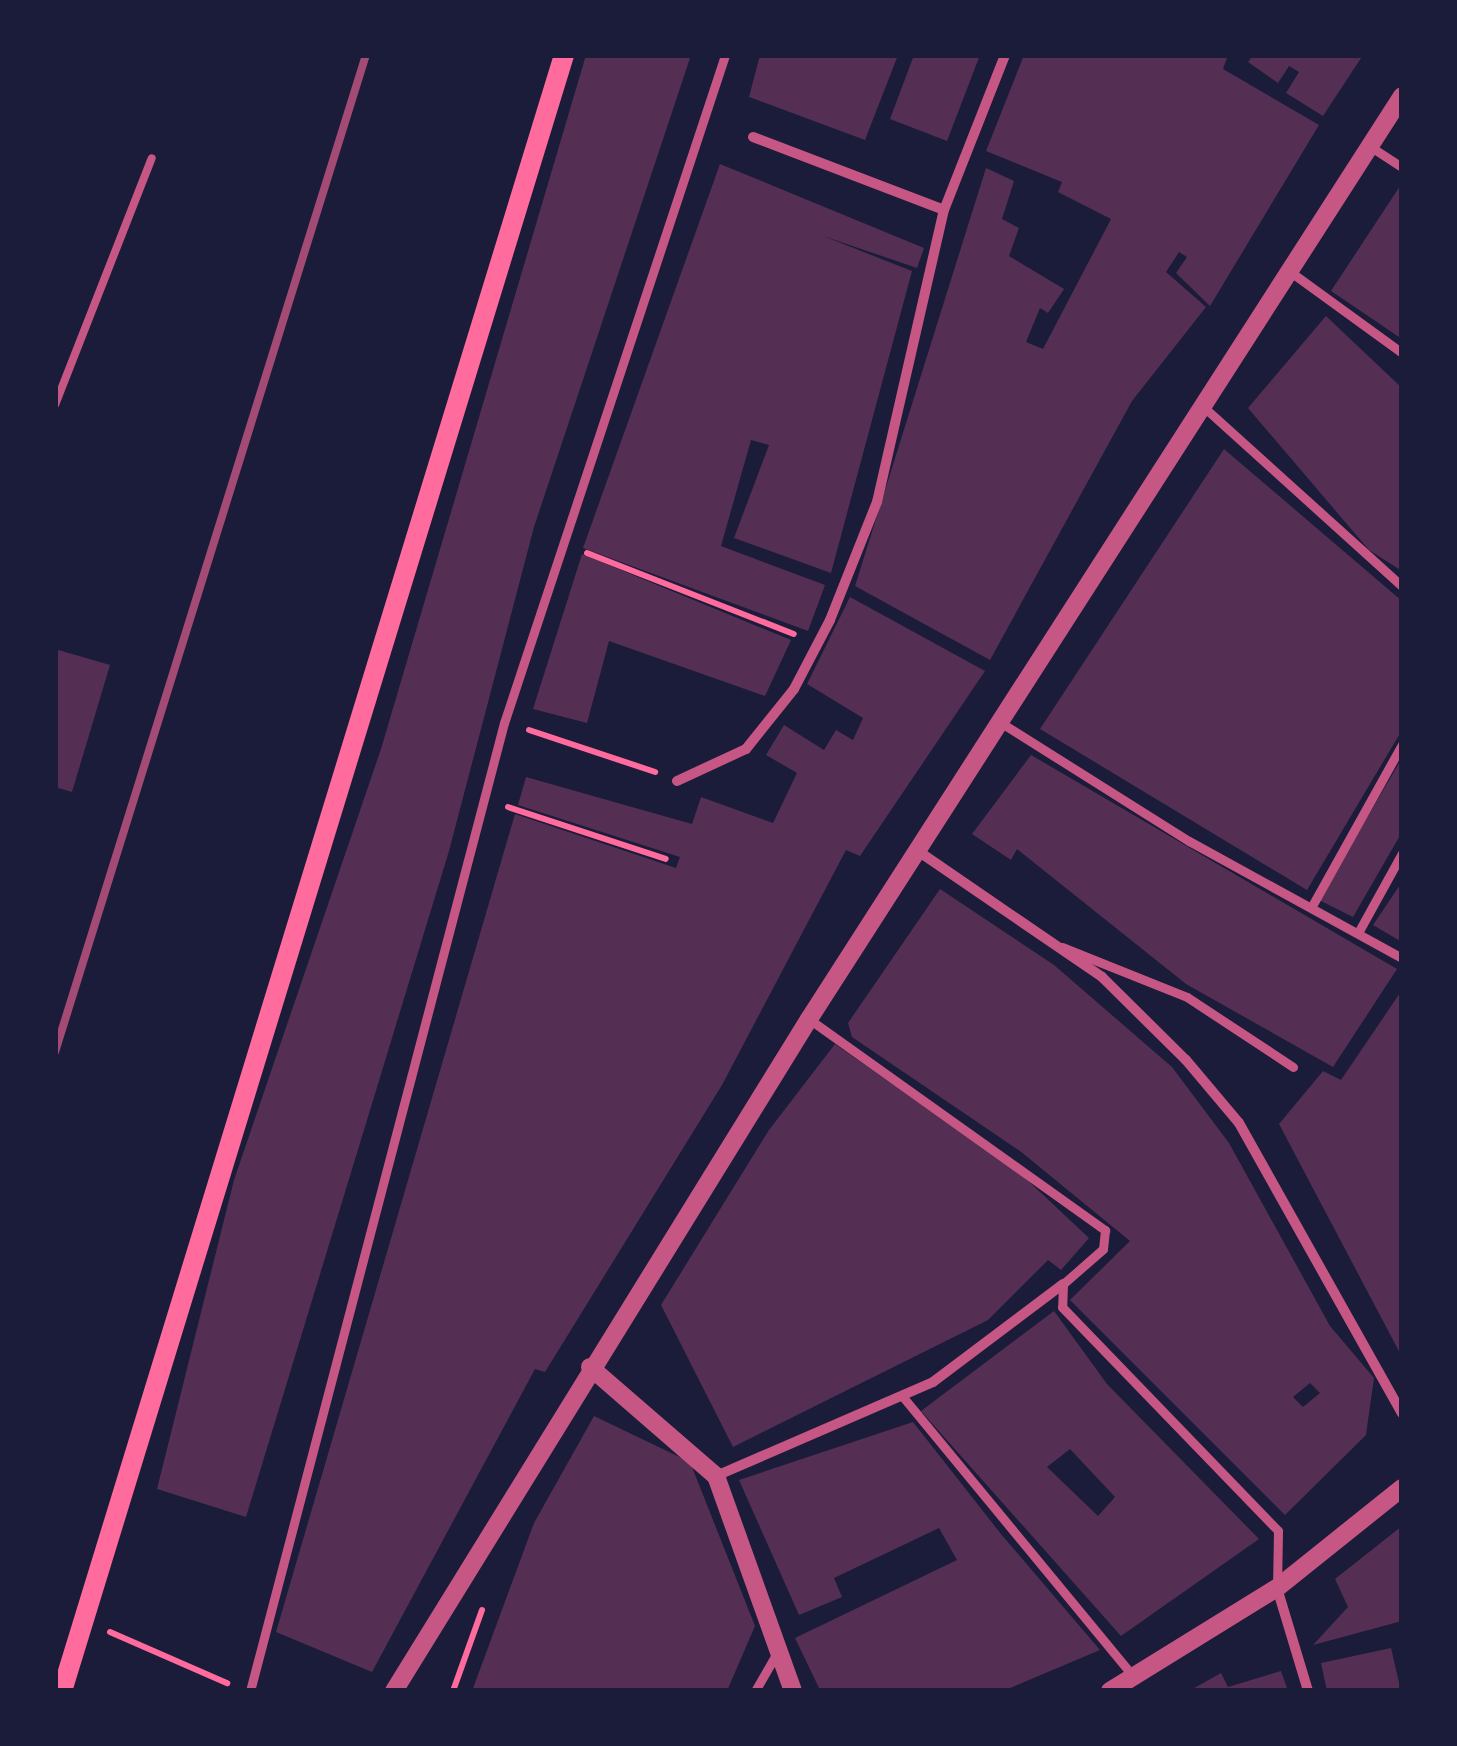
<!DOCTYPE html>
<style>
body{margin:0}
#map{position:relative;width:1457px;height:1746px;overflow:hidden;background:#1b1b3a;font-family:Figtree,sans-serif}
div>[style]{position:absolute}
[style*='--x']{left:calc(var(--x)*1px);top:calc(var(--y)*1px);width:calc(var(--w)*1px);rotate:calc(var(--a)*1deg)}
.building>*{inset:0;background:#542f53}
.path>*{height:6px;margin:-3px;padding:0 3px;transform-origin:3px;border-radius:3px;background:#ff6b9d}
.service>*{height:8px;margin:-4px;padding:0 4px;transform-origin:4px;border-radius:4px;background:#c65784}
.pedestrian>*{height:9px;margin:-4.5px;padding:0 4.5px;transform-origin:4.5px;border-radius:4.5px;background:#c65784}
.minor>*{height:10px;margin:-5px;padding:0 5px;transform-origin:5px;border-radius:5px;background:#c65784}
.tertiary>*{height:18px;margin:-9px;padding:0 9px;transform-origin:9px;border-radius:9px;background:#c65784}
.secondary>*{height:20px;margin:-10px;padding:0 10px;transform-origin:10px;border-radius:10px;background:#ff6b9d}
.rail>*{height:8px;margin:-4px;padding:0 4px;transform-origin:4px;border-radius:4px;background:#a44b75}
span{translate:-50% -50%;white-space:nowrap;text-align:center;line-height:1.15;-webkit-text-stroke:8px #1b1b3a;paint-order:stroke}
.frame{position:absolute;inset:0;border:58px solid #1b1b3a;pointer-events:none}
</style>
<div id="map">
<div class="building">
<i style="clip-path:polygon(586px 55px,691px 55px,534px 527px,449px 851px,246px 1517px,157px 1489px,234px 1180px,381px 749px)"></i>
<i style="clip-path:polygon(760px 55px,898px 55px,865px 140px,749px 97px)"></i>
<i style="clip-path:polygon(980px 55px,947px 141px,890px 119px,914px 55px)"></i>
<i style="clip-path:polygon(1024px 55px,1228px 55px,1223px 69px,1319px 125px,1210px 306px,1176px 273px,1187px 257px,1179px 252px,1166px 272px,1206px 307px,1132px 401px,990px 660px,855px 586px,986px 168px,1014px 181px,1002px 219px,1019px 228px,1009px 256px,1064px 289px,1048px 313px,1040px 308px,1026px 342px,1043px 349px,1111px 219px,1058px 192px,1062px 182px,986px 151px)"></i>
<i style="clip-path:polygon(1253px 55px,1363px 55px,1323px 116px,1286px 93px,1299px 72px,1289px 66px,1278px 83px,1248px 62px)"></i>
<i style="clip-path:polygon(720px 164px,924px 248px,917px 268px,823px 236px,912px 271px,831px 573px,734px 538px,769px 445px,751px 440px,721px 546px,825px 585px,808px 631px,583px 548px)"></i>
<i style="clip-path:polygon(1402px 183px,1402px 339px,1331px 291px)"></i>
<i style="clip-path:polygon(1326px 316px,1402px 388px,1402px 571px,1369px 550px,1248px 408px)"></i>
<i style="clip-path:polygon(1224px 449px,1402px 601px,1402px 730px,1307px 890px,1040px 729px)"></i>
<i style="clip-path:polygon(582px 554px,791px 640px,765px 696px,609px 641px,587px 723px,533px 709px)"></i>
<i style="clip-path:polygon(850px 597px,985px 671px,860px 856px,846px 850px,722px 1085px,545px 1372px,535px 1369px,372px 1672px,276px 1632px,515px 814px,676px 868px,680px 857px,518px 805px,526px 777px,692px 824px,701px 797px,773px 823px,797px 773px,766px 755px,784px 725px,824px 750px,836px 730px,853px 740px,863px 718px,807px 684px)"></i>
<i style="clip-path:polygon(55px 649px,110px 665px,72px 792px,55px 787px)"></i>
<i style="clip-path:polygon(1031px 755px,1397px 969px,1333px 1067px,1186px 984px,1017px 849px,1011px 860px,972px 834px)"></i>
<i style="clip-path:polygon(1402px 758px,1402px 832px,1353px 917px,1319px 900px)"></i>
<i style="clip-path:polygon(1402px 882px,1402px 942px,1373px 925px)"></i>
<i style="clip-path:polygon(evenodd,940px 889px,1054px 965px,1172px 1067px,1229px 1143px,1330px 1326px,1374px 1378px,1366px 1435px,1285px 1515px,1070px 1300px,1130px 1241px,1020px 1151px,852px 1037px,848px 1023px,940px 889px,1310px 1383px,1320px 1393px,1303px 1407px,1293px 1397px,1310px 1383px)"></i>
<i style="clip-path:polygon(1402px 990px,1402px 1357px,1279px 1124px,1323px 1071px,1341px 1080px)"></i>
<i style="clip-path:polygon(835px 1044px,1023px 1176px,1089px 1238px,1061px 1270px,1048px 1260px,988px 1320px,733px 1447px,661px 1305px,769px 1130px)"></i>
<i style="clip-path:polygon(evenodd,1054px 1311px,1107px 1384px,1259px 1539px,1121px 1636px,921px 1411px,1054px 1311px,1070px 1449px,1115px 1497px,1098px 1516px,1047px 1467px,1070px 1449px)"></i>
<i style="clip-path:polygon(594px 1416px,690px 1462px,755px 1626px,727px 1691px,472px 1691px,534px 1523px)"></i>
<i style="clip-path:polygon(913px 1422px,1001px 1534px,1100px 1650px,1003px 1691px,819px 1688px,795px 1638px,957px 1560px,939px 1528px,834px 1578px,842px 1597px,799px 1615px,739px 1480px)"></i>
<i style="clip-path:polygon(1402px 1526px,1402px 1621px,1313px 1645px,1348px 1607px,1335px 1579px)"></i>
<i style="clip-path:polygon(1391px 1648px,1401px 1691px,1327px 1691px,1321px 1663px)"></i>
<i style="clip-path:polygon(1281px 1671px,1288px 1691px,1189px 1691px,1221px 1673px,1228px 1687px)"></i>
</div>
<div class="path">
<i style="--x:587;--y:553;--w:222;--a:21.4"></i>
<i style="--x:529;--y:730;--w:133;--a:18.4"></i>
<i style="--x:508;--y:807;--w:166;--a:18.2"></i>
<i style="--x:110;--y:1632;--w:128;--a:23.6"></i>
<i style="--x:453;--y:1691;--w:86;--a:-70.3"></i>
</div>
<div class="service">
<i style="--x:55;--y:405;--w:265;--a:-68.6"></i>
</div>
<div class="pedestrian">
<i style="--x:1371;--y:147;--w:37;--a:33"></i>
<i style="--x:1292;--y:273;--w:136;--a:36"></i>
<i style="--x:1207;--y:410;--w:263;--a:42.1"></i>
<i style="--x:1003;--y:724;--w:220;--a:32.2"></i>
<i style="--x:1189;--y:841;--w:243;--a:28.8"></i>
<i style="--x:1312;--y:906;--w:185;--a:-60.9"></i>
<i style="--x:1359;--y:931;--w:89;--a:-61.1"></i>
<i style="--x:1062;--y:947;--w:135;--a:21.8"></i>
<i style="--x:1187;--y:997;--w:127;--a:33.4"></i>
<i style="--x:809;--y:1019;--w:364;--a:35.5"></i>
<i style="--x:1105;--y:1230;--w:19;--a:96"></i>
<i style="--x:1103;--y:1249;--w:53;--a:138.8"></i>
<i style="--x:1063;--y:1284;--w:23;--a:92"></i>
<i style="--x:1062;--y:1307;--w:311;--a:46"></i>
<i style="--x:1278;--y:1531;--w:56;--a:91"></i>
<i style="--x:903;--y:1397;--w:363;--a:50.5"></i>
<i style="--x:250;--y:1691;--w:1001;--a:-75.3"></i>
<i style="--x:504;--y:723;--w:704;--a:-71.69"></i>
<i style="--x:755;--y:1691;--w:38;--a:-60"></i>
</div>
<div class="minor">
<i style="--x:753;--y:137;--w:204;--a:20.9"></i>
<i style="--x:677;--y:781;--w:76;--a:-24.9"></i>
<i style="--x:746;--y:749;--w:77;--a:-51.3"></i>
<i style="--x:794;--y:689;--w:78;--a:-62.4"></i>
<i style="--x:830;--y:620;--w:127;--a:-68.3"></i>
<i style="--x:877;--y:502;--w:300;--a:-77.1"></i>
<i style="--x:944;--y:210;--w:167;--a:-68.5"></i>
<i style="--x:918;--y:851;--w:223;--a:34.4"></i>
<i style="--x:1102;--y:977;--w:118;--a:44.7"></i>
<i style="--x:1186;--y:1060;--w:82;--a:49.9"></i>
<i style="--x:1239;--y:1123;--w:333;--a:60.7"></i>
<i style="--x:716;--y:1476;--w:236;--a:-23.4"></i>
<i style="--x:933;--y:1382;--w:163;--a:-37"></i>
<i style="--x:1277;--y:1588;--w:108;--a:73.2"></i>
</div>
<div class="tertiary">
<i style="--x:590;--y:1367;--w:167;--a:40.9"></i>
<i style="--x:716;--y:1476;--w:228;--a:70.3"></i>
<i style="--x:394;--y:1691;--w:790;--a:-58.3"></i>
<i style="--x:809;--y:1019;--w:1097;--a:-57.28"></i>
<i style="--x:1110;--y:1691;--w:196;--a:-31.7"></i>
<i style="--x:1277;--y:1588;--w:160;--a:-38.7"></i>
</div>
<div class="secondary">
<i style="--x:62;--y:1691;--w:1711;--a:-72.94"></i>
</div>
<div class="rail">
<i style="--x:55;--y:1052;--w:1044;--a:-72.68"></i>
</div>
<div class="frame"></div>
</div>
